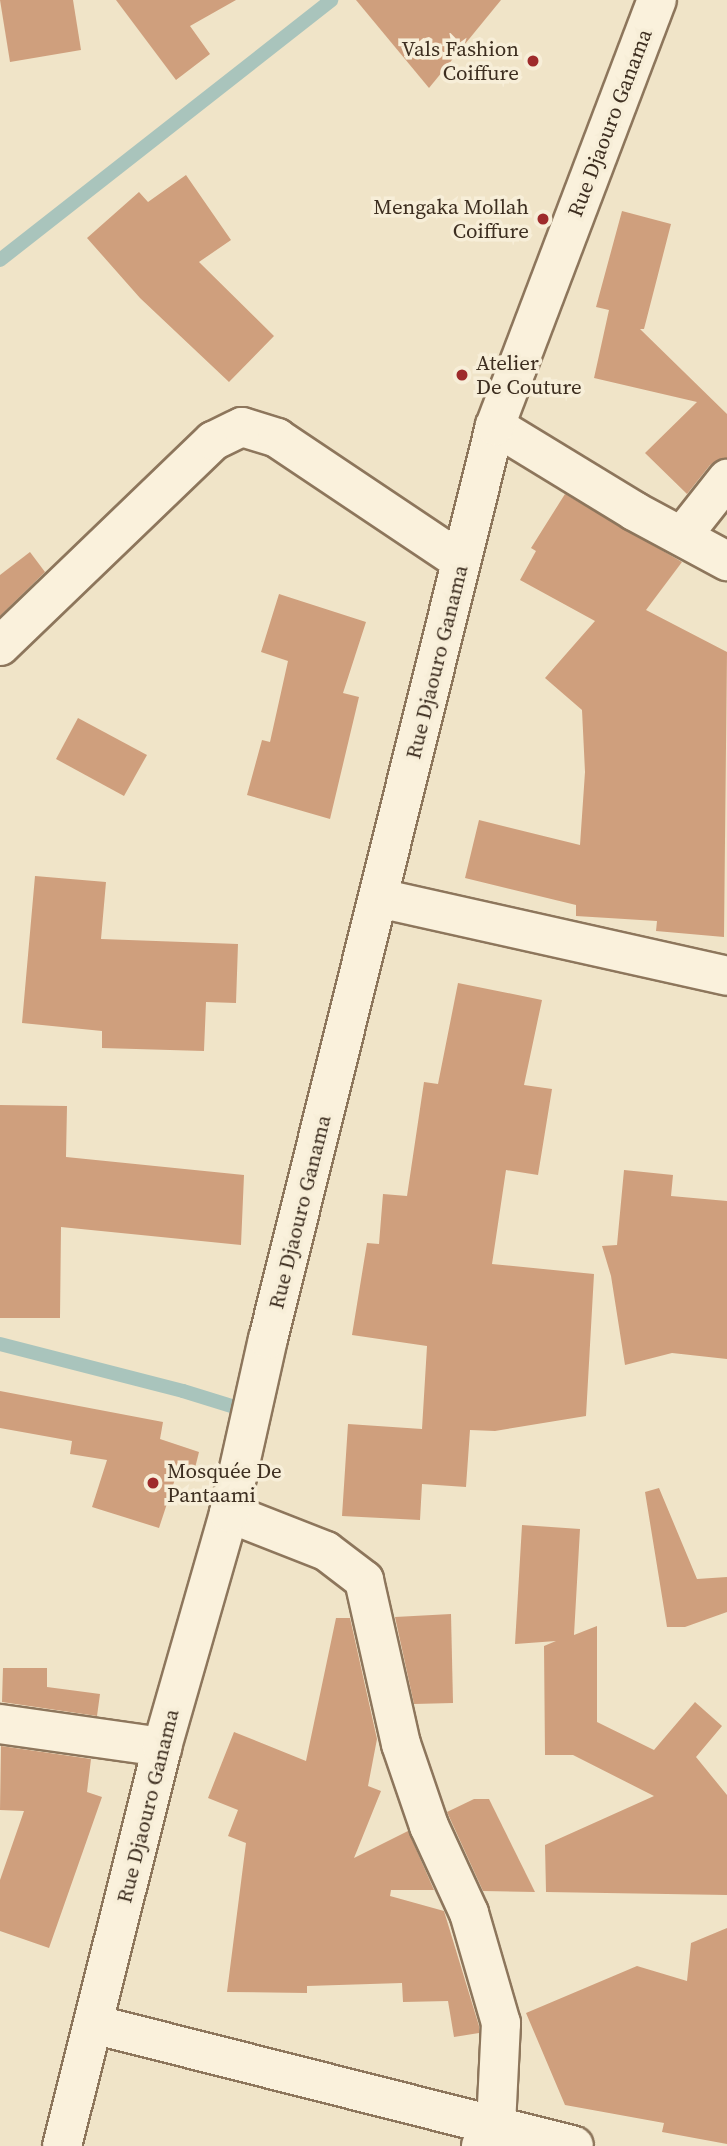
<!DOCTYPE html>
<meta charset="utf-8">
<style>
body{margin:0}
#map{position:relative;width:727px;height:2146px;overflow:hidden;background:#f0e4c8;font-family:"Source Serif 4",serif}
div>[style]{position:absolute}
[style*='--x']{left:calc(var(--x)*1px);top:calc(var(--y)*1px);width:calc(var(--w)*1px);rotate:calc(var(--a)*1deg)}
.stream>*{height:14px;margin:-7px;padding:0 7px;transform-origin:7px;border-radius:7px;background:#a9c4bc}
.building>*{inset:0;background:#cf9f7d}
.roads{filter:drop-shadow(2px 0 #8d765c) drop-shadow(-2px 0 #8d765c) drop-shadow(0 2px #8d765c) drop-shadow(0 -2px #8d765c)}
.minor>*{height:38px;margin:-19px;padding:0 19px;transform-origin:19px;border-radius:19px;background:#faf1dc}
.dots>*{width:19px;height:19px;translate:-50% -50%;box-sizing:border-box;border:4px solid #f7eed8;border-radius:50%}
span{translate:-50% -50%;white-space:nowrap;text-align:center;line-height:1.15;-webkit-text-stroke:7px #f7eed8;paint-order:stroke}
.poi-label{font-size:21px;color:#3d2e20}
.right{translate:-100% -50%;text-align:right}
.left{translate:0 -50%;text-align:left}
.street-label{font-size:21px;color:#3d2e20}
</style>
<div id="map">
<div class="stream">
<i style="--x:0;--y:260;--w:421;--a:-38.1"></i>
<i style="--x:0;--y:1344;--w:189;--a:14.4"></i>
<i style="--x:183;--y:1391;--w:71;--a:17.2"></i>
</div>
<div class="building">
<i style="clip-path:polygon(0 0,73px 0,81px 50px,10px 62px)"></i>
<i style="clip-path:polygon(116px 0,236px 0,190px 26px,210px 54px,176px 80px)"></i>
<i style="clip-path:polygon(356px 0,501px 0,429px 88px)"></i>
<i style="clip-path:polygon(186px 175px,231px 240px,199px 262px,274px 336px,229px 382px,140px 298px,87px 238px,139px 192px,148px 202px)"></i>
<i style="clip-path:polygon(622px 211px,671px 224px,644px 329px,640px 329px,727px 414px,727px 458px,710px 465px,687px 494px,645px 453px,697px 402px,594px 378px,609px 310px,596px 307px)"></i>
<i style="clip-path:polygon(565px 494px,682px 562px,646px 610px,727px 652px,724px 937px,656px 931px,657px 921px,576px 916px,576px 905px,465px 878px,479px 820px,580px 845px,585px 772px,582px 710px,545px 678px,595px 621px,520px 580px,536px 551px,531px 548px)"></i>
<i style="clip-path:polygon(30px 552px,45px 572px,0 616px,0 575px)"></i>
<i style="clip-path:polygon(279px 594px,366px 622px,343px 693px,359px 697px,330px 819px,247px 795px,262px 740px,270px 742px,288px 661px,261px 652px)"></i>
<i style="clip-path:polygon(78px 718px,147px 755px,124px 796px,56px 759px)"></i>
<i style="clip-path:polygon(35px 876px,106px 882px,101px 939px,238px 944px,236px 1003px,206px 1002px,204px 1051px,102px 1048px,102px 1031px,22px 1023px)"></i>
<i style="clip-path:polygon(458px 983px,542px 1000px,524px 1085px,552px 1089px,538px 1175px,506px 1170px,492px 1264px,594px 1274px,586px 1416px,495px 1431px,470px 1430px,466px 1487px,422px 1484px,420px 1520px,342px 1516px,348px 1424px,422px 1429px,427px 1346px,352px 1335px,367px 1243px,379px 1244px,383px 1194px,407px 1196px,424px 1082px,438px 1084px)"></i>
<i style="clip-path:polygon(0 1105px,67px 1106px,66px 1157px,244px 1175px,241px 1245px,61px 1227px,60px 1318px,0 1318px)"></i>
<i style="clip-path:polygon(624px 1170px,673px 1175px,671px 1196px,727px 1201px,727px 1359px,672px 1353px,625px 1365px,611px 1276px,602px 1246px,617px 1245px)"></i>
<i style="clip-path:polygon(0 1391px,163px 1422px,160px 1439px,199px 1452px,194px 1472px,178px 1470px,159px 1528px,92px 1507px,107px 1460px,70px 1454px,72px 1441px,0 1428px)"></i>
<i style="clip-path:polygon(659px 1488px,697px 1579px,727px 1577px,727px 1612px,685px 1627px,667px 1627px,645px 1492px)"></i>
<i style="clip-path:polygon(522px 1525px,580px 1529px,574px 1635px,597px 1626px,597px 1722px,654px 1750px,695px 1702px,722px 1726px,696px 1757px,727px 1795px,727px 1895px,546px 1892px,545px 1845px,654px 1796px,573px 1755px,545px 1755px,544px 1646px,556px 1641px,515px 1644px)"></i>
<i style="clip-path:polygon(451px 1614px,453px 1703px,414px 1704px,395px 1617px)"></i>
<i style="clip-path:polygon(336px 1618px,350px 1618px,377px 1739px,368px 1786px,381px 1791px,354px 1858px,408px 1831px,434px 1890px,391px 1890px,390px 1896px,444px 1911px,479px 2026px,479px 2033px,454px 2037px,448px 2001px,403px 2002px,402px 1983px,307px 1986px,307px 1993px,227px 1992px,246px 1843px,228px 1836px,238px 1810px,208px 1798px,234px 1732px,306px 1761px)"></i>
<i style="clip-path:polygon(3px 1668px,47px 1668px,47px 1687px,100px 1694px,97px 1716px,2px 1702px)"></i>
<i style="clip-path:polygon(1px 1746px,91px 1759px,87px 1792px,102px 1797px,49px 1948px,0 1931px,0 1880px,24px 1811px,0 1810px)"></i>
<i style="clip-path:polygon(474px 1799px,489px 1799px,535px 1892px,483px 1891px,447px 1812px)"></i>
<i style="clip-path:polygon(727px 1928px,727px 2144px,662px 2132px,664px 2123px,565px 2105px,526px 2013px,637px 1966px,687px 1981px,691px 1943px)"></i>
</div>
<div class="roads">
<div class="minor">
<i style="--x:495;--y:426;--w:163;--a:31.4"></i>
<i style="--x:634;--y:511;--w:106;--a:28.3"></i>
<i style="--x:682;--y:536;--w:73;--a:-51.7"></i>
<i style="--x:0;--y:646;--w:296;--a:-43.9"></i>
<i style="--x:213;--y:441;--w:32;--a:-26"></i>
<i style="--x:242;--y:427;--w:37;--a:17"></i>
<i style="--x:277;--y:438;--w:221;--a:33.8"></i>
<i style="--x:379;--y:898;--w:357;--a:12.6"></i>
<i style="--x:229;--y:1513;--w:104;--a:21.4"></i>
<i style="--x:326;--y:1551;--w:48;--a:37.3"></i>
<i style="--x:364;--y:1580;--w:168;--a:77.3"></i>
<i style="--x:401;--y:1744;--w:87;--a:71.1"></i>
<i style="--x:429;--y:1826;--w:96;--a:65.3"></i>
<i style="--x:469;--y:1913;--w:115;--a:73.8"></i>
<i style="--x:501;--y:2023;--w:103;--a:92.8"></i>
<i style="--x:496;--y:2126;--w:25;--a:127"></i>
<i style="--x:0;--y:1724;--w:164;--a:8.1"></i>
<i style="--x:93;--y:2024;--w:496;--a:14.2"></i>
<i style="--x:62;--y:2146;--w:411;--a:-75.9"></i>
<i style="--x:162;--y:1747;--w:243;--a:-74"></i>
<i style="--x:229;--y:1513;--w:178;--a:-77.4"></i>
<i style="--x:268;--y:1339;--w:941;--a:-76.04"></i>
<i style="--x:495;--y:426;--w:456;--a:-69.2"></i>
</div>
</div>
<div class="dots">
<i style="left:533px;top:61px;background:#9e2a2b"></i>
<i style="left:543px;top:219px;background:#9e2a2b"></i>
<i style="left:462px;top:375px;background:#9e2a2b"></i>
<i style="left:153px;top:1483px;background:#9e2a2b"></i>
</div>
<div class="poi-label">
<span class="right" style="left:519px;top:61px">Vals Fashion<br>Coiffure</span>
<span class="right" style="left:529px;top:219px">Mengaka Mollah<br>Coiffure</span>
<span class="left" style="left:476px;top:375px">Atelier<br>De Couture</span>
<span class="left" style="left:167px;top:1483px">Mosquée De<br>Pantaami</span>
</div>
<div class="street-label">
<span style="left:610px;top:123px;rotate:-69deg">Rue Djaouro Ganama</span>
<span style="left:437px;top:662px;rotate:-76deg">Rue Djaouro Ganama</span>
<span style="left:300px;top:1212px;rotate:-76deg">Rue Djaouro Ganama</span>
<span style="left:148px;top:1806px;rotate:-76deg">Rue Djaouro Ganama</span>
</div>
</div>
